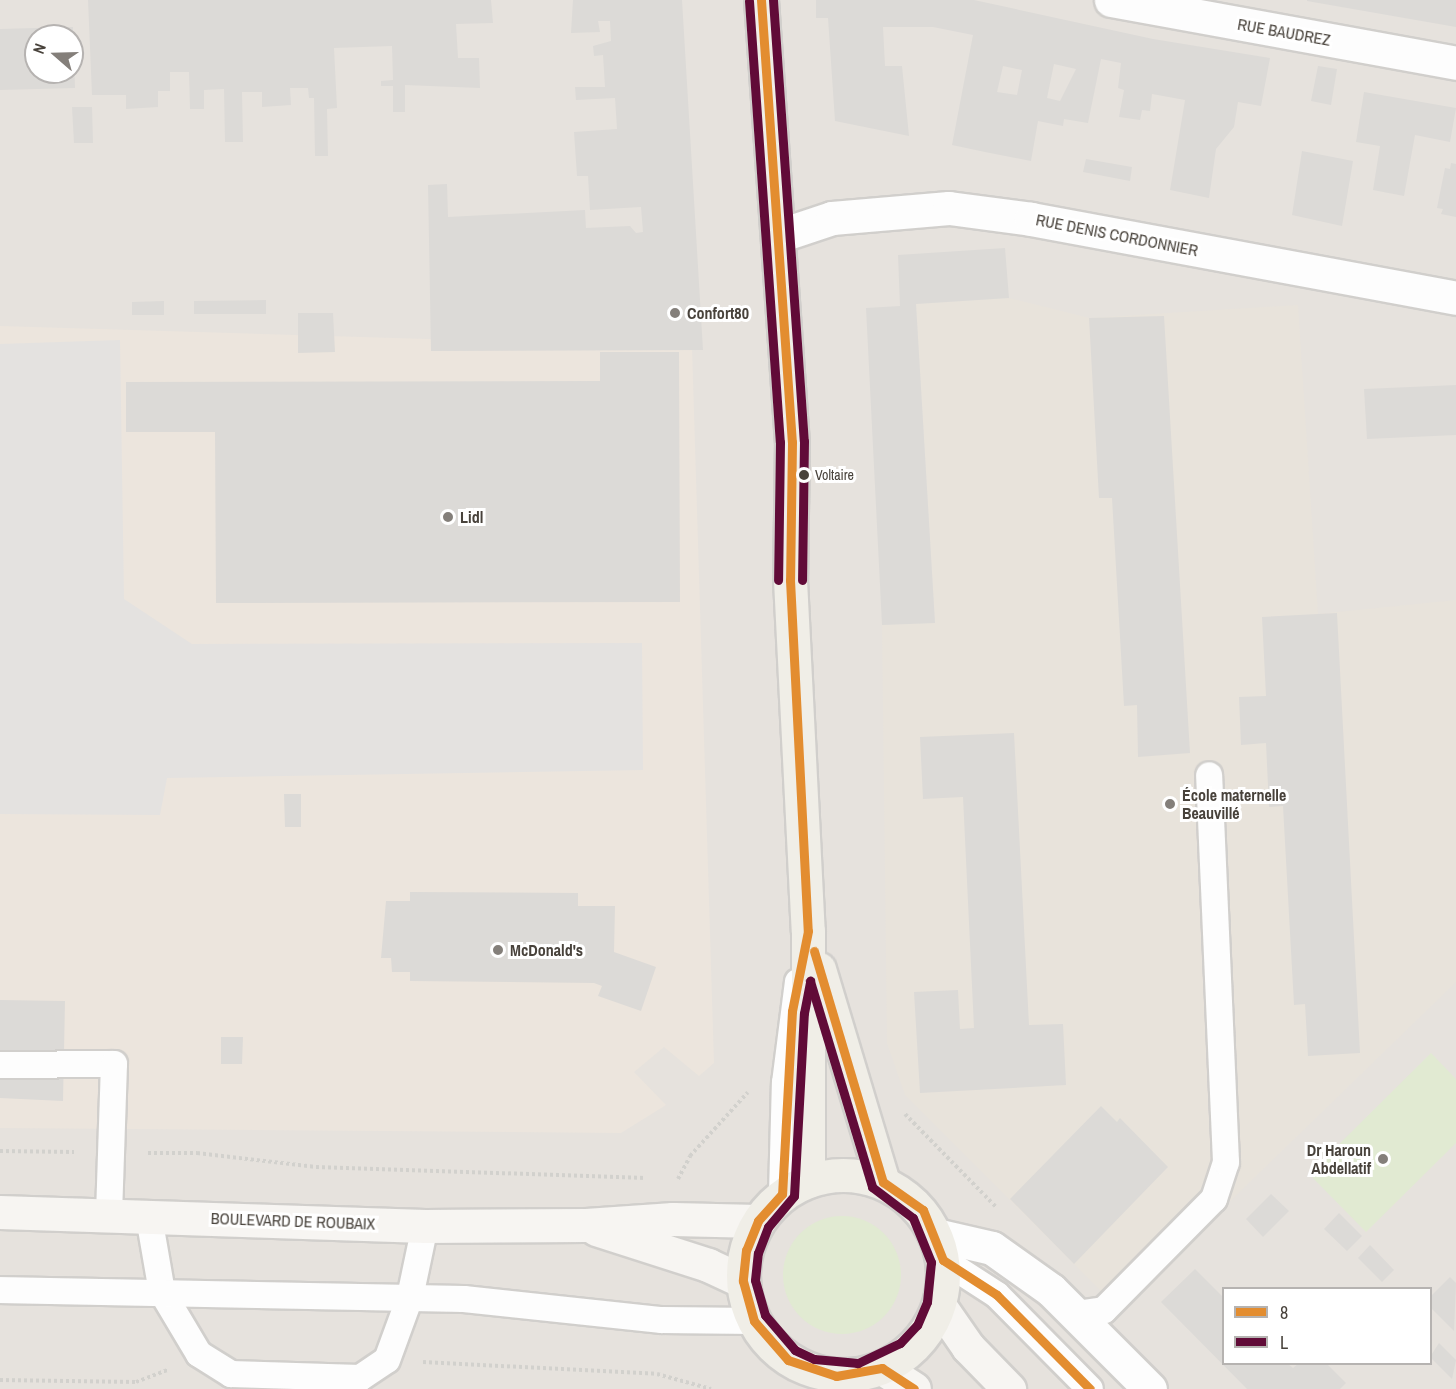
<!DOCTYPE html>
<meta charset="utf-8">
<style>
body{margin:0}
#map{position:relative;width:1456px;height:1389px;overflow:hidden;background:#f3f1ef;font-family:"Archivo Narrow",sans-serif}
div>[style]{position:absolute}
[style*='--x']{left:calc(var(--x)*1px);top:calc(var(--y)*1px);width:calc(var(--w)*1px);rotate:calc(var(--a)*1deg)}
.residential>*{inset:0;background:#e6e2dd}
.commercial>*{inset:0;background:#ece5dd}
.education>*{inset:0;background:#e8e3db}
.green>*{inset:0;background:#e1ead2}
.round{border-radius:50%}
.parking>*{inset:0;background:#e4e2e0}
.building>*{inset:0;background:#dcdad7}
.path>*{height:4px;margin-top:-2px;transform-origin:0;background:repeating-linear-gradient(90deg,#d2d1cd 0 3px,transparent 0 6px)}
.roads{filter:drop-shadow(2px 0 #d1cfcc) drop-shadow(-2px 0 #d1cfcc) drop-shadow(0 2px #d1cfcc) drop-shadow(0 -2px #d1cfcc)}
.lane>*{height:26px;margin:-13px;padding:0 13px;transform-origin:13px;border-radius:13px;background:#fdfdfd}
.street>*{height:33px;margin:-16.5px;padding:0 16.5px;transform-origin:16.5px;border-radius:16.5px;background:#fdfdfd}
.secondary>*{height:33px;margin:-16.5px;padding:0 16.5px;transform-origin:16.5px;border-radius:16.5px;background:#f7f5f2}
.primary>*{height:33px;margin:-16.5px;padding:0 16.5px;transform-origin:16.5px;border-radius:16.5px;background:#f0eee7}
.primary>.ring{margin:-16.5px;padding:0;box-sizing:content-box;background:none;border:33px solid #f0eee7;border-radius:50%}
.bus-1>*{height:9px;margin:-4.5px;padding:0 4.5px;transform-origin:4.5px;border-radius:4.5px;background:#e38d30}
.bus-2>*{height:9px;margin:-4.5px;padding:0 4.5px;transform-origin:4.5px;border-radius:4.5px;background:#610b38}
.dots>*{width:16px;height:16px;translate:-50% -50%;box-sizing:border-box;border:3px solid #fff;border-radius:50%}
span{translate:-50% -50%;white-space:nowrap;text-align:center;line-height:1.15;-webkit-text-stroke:6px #fff;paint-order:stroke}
.bus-label{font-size:14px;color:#48423b}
.left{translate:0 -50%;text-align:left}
.street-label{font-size:16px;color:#48423b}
.poi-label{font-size:16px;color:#48423b;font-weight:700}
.right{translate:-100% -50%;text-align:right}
.legend{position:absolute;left:1222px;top:1287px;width:210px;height:78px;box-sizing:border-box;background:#fff;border:2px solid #b6b3b1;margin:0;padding:8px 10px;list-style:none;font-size:18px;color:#48423b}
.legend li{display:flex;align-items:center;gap:12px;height:30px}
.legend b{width:30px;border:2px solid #b6b3b1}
.north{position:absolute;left:24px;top:24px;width:60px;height:60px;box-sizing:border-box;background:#fff;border:2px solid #b6b3b1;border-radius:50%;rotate:290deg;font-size:16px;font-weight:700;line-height:24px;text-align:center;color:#48423b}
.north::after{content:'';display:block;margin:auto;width:21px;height:27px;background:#847f7a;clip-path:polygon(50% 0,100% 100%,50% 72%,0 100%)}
</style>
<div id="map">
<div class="residential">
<i style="clip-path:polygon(evenodd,0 0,1456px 0,1456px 1389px,0 1389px,0 0,36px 36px,72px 36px,72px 72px,36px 72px,36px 36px,0 0,1224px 1288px,1430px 1288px,1430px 1364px,1224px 1364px,1224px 1288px)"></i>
</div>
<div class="commercial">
<i style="clip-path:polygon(0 326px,692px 347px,714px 1063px,699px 1076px,664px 1047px,634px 1072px,666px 1105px,621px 1133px,0 1128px)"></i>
</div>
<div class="education">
<i style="clip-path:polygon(1009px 298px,1089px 318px,1298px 305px,1318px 614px,1456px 600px,1456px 982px,1119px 1309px,905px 1095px,887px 1043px,882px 625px,935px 623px,916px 304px)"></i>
</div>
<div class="green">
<i style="clip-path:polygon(1431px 1053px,1456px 1079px,1456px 1143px,1366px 1232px,1309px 1174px)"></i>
<i class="round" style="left:783px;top:1216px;width:118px;height:118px"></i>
</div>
<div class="parking">
<i style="clip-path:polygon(120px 340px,124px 599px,192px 644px,642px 643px,643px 770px,167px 778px,160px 815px,0 814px,0 344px)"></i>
</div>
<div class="building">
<i style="clip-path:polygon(88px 0,491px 0,493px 23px,456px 24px,458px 58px,479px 58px,480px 88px,405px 85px,405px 112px,393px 112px,393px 86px,381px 86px,381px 81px,393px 80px,392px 46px,334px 48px,337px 108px,327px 109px,328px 156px,315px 156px,314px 98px,309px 98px,308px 88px,290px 88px,291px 105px,262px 107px,262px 92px,242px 92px,243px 142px,225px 142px,224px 89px,204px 90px,204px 109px,190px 109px,189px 72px,170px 72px,170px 91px,158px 91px,158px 107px,126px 109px,126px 95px,92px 95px)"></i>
<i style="clip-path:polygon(573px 0,682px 0,703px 350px,431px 351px,428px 185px,447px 184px,448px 217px,585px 210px,586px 228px,630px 226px,636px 233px,643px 232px,641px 207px,590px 210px,588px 176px,577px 176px,574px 132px,617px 129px,615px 98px,576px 100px,575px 87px,605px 87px,603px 55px,594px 56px,593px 46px,611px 41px,610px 21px,598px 21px,600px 32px,571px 33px)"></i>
<i style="clip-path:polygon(evenodd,816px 0,974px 0,1153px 39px,1270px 58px,1261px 106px,1238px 102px,1234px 127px,1216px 149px,1209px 198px,1170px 190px,1185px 100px,1152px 94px,1150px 111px,1142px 110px,1140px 120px,1119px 117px,1124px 90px,1118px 88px,1121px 63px,1101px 59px,1088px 123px,1064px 119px,1063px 126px,1038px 121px,1031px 161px,985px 152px,952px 145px,973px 35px,933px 27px,883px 27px,885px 66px,902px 66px,909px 136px,835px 121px,828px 18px,816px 18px,816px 0,1054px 64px,1076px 69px,1060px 101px,1047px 98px,1054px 64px,816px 0,1003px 66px,1022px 70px,1017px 95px,997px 92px,1003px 66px)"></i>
<i style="clip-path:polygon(1307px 0,1456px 0,1456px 27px,1307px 1px)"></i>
<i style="clip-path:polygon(73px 27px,73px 36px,36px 36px,36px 72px,72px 72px,74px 55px,75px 88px,0 90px,0 29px)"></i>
<i style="clip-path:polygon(1318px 66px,1337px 69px,1331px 105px,1311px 101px)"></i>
<i style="clip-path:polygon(1364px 92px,1456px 108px,1450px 142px,1415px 135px,1404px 196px,1373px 190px,1380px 146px,1356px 142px)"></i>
<i style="clip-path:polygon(72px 107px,92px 107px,93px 143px,74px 143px)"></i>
<i style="clip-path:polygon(1302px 151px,1353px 161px,1342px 226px,1292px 215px)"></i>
<i style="clip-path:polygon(1086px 159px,1132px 167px,1130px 181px,1083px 172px)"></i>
<i style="clip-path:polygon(1451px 163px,1456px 164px,1456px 217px,1441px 214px,1443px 209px,1437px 208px,1445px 168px,1450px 169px)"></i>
<i style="clip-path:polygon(1005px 248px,1009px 298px,916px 304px,935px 623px,882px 625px,866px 308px,900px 306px,898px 255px)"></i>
<i style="clip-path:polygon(266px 300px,266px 314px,194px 314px,194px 301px)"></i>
<i style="clip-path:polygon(164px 301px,164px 315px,132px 315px,132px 302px)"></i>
<i style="clip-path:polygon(298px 313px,333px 313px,335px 352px,298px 353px)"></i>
<i style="clip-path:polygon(1164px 316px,1190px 753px,1138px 757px,1137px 705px,1124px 706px,1112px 498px,1099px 498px,1089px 318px)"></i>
<i style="clip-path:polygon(600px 352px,679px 352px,680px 602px,216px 603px,215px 432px,126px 432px,126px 382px,600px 381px)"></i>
<i style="clip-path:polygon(1456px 385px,1456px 435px,1367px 439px,1364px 389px)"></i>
<i style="clip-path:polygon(1337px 613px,1360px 1053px,1308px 1056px,1305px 1004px,1294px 1005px,1283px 806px,1269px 807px,1266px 743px,1241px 745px,1239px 697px,1266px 696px,1262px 617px)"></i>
<i style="clip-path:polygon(1014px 733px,1029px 1025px,1063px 1024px,1066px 1085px,920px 1093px,914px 992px,958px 990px,960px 1029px,974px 1028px,963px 797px,923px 799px,920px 737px)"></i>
<i style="clip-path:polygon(284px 794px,301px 794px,301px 827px,285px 827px)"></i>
<i style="clip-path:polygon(410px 892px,578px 893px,578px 906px,615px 906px,614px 952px,656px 967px,641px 1011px,598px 996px,602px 986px,594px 983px,410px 981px,410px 972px,392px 972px,391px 958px,381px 958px,386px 901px,410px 901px)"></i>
<i style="clip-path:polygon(0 1000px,65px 1001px,63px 1101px,0 1098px)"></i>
<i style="clip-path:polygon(221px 1037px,243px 1037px,242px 1064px,221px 1064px)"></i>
<i style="clip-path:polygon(1101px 1106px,1117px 1122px,1120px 1118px,1168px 1167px,1074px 1264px,1010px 1199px)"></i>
<i style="clip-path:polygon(1271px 1194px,1289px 1211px,1263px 1237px,1246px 1219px)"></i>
<i style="clip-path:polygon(1339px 1213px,1362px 1236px,1347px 1251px,1324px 1229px)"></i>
<i style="clip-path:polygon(1370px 1245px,1394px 1270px,1382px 1282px,1358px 1258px)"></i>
<i style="clip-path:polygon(1195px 1269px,1224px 1298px,1224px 1364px,1288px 1364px,1293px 1368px,1298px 1364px,1327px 1364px,1346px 1383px,1340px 1389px,1247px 1389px,1161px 1302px)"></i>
<i style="clip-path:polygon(1450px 1277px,1456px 1283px,1454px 1331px,1430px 1307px,1430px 1297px)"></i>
<i style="clip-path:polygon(1439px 1343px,1456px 1360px,1452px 1379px,1430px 1357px)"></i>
</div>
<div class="path">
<i style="--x:905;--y:1114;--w:130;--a:45.6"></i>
<i style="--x:0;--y:1151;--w:74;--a:0.8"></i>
<i style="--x:148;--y:1153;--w:49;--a:0"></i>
<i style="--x:197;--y:1153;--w:120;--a:6.7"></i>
<i style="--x:316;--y:1167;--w:330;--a:1.9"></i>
<i style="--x:678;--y:1179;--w:26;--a:-62"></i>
<i style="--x:690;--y:1156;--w:86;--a:-47.8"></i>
<i style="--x:423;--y:1362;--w:234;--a:2.9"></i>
<i style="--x:657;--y:1374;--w:56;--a:15.5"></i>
<i style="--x:0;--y:1380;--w:136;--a:0.8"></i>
<i style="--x:136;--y:1382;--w:34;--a:-21"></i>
</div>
<div class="roads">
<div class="lane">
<i style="--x:0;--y:1065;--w:114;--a:-0.5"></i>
<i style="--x:114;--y:1064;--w:152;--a:91.9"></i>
<i style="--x:782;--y:1194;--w:111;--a:-88.5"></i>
<i style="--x:785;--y:1083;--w:102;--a:-82.7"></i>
<i style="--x:149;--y:1217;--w:76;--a:80.2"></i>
<i style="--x:162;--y:1292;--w:72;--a:59.2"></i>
<i style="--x:199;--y:1354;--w:38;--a:32"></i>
<i style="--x:231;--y:1374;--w:129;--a:1.8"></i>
<i style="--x:360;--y:1378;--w:32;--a:-34"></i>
<i style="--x:387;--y:1360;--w:67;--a:-69.9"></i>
<i style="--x:410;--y:1297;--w:73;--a:-78.1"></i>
<i style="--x:943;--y:1260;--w:64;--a:32.9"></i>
<i style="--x:997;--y:1295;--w:132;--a:45.3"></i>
<i style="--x:0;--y:1290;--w:464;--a:1.1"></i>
<i style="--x:464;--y:1299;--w:199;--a:6.1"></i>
<i style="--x:662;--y:1320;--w:92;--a:0.6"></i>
<i style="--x:1076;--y:1314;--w:28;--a:-8"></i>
<i style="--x:1104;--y:1310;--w:156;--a:-45.3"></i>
<i style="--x:1214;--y:1199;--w:39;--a:-72"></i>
<i style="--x:1226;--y:1162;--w:387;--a:-92.5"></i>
</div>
<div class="street">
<i style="--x:1111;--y:0;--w:351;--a:10.3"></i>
<i style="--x:778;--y:236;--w:57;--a:-18.4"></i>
<i style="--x:832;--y:218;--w:117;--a:-4.9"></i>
<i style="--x:949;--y:208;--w:83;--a:7.6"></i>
<i style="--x:1031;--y:219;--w:432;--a:10.5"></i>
<i style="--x:936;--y:1235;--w:57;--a:13.1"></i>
<i style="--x:992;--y:1248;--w:72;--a:35.4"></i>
<i style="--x:1051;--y:1290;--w:140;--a:45"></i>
</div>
<div class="secondary">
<i style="--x:0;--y:1212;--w:425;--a:1.9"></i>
<i style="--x:425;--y:1226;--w:161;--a:-0.4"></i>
<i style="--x:586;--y:1225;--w:87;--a:-3.9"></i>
<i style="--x:673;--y:1219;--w:85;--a:1.3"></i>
<i style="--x:596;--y:1229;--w:118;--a:17.8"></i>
<i style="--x:708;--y:1265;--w:38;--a:25"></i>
<i style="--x:939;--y:1305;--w:51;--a:55.4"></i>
<i style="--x:968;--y:1347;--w:59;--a:45.7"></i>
<i style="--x:882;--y:1368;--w:38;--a:33"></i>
</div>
<div class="primary">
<i style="--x:761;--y:0;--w:443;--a:86"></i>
<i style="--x:792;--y:442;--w:138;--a:90.8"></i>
<i style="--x:790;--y:580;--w:351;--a:87.1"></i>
<i style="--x:808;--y:931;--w:250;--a:90"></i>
<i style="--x:819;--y:969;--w:222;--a:73.3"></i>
<i class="ring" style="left:743px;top:1175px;width:167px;height:167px"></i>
</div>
</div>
<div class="bus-1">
<i style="--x:761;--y:0;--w:443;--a:86"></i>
<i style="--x:792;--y:442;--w:138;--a:90.8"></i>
<i style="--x:790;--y:580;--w:351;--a:87.1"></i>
<i style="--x:808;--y:931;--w:82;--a:101.3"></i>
<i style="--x:792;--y:1011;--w:183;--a:93.1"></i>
<i style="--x:782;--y:1194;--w:36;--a:132"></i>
<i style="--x:758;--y:1221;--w:31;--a:112"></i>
<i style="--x:746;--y:1250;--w:31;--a:96"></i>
<i style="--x:743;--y:1281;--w:41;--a:74.6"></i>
<i style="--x:754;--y:1321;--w:52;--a:48.9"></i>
<i style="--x:788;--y:1360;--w:51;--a:18.4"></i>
<i style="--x:836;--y:1376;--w:47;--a:-9.9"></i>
<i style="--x:882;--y:1368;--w:38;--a:33"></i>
<i style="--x:814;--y:951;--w:241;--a:73.4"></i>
<i style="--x:883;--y:1182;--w:49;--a:35"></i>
<i style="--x:923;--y:1210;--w:54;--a:68.2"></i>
<i style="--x:943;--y:1260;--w:64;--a:32.9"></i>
<i style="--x:997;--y:1295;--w:132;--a:45.3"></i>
</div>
<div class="bus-2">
<i style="--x:773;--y:0;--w:442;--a:86"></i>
<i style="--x:804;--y:441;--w:139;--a:90.8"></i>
<i style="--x:749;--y:1;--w:442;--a:86"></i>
<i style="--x:780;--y:442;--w:138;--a:90.8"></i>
<i style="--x:810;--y:981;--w:215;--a:73.2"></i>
<i style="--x:872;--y:1187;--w:51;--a:37.1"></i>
<i style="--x:913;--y:1218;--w:48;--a:67.8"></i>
<i style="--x:931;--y:1262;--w:40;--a:95.7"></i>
<i style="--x:927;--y:1302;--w:25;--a:113"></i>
<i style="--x:917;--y:1325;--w:25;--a:133"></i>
<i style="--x:900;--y:1343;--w:47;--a:154.5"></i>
<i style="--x:858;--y:1363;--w:44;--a:-174.8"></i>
<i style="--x:814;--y:1359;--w:21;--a:-155"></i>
<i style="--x:795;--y:1350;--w:46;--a:-130.6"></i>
<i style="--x:765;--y:1315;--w:36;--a:-106"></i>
<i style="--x:755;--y:1280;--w:27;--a:-84"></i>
<i style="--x:758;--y:1253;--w:28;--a:-69"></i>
<i style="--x:768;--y:1227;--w:40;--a:-50"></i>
<i style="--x:794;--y:1196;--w:183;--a:-86.9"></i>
<i style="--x:804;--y:1013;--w:33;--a:-79"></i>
</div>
<div class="dots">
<i style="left:675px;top:313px;background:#847f7a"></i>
<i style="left:804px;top:475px;background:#48423b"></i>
<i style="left:448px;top:517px;background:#847f7a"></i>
<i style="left:1170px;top:804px;background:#847f7a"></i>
<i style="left:498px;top:950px;background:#847f7a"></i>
<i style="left:1383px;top:1159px;background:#847f7a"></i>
</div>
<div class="bus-label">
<span class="left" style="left:815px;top:475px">Voltaire</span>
</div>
<div class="street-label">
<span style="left:1284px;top:32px;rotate:10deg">RUE BAUDREZ</span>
<span style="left:1117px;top:235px;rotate:11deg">RUE DENIS CORDONNIER</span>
<span style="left:293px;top:1221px;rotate:2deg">BOULEVARD DE ROUBAIX</span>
</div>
<div class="poi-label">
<span class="left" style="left:687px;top:313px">Confort80</span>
<span class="left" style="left:460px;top:517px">Lidl</span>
<span class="left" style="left:1182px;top:804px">École maternelle<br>Beauvillé</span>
<span class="left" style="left:510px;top:950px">McDonald's</span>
<span class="right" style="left:1371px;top:1159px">Dr Haroun<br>Abdellatif</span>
</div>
<ul class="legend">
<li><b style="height:8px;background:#e38d30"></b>8</li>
<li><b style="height:8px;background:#610b38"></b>L</li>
</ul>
<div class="north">N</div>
</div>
